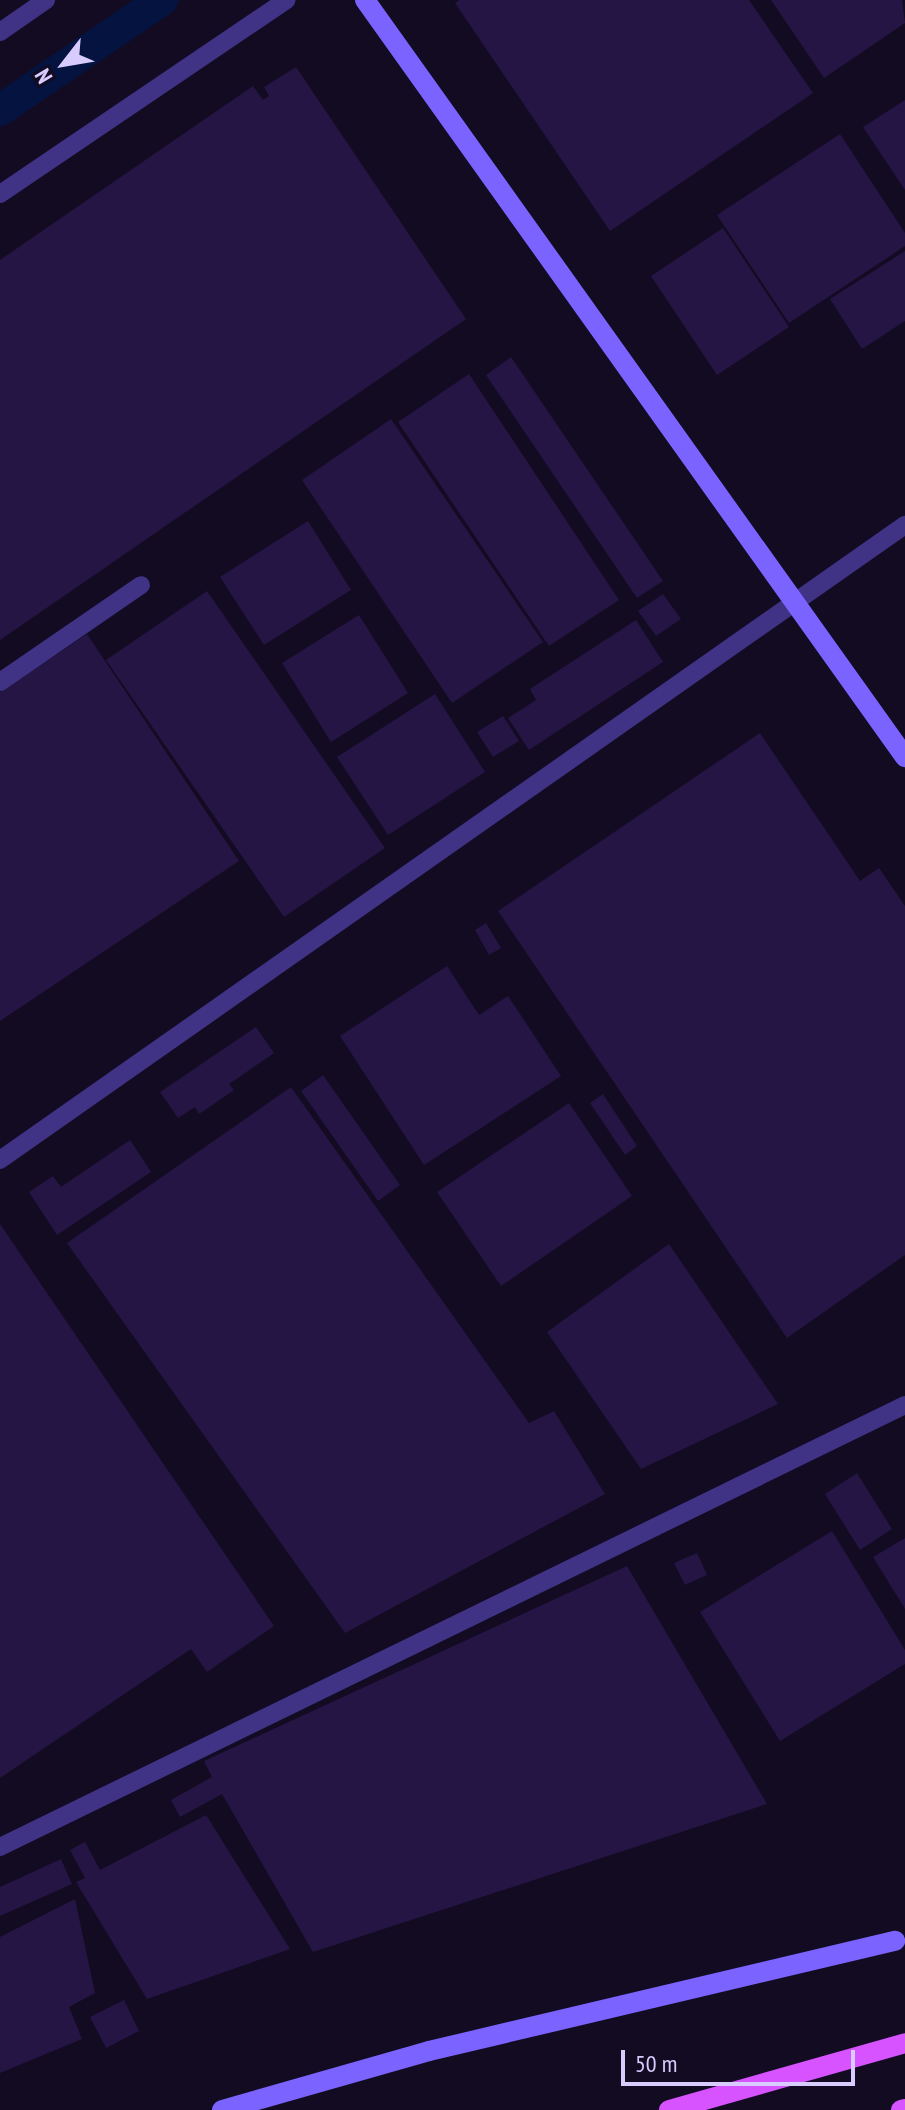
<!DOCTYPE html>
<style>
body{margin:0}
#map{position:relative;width:905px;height:2110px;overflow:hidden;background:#120b22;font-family:"PT Sans Narrow",sans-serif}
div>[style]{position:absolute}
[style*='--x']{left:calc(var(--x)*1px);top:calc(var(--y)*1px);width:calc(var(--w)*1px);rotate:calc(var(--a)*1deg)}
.canal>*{height:32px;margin:-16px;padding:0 16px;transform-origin:16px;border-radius:16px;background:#051341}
.building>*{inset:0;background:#251544}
.lane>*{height:18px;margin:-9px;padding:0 9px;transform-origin:9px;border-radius:9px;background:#403285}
.secondary>*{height:20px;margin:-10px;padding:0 10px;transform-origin:10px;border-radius:10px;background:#7b63ff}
.primary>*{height:20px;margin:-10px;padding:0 10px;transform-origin:10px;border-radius:10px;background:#d653ff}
span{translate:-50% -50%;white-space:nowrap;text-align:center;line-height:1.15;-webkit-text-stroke:8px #120b22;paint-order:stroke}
.north{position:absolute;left:24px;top:24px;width:80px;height:80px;-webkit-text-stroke:6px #120b22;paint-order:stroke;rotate:239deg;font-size:22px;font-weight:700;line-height:32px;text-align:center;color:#d8ccff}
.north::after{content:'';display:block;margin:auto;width:28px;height:36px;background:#d8ccff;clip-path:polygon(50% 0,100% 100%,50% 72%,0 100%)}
.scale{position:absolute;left:621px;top:2050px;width:234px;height:36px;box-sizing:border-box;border:4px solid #d8ccff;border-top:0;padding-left:10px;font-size:24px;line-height:28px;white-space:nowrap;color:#d8ccff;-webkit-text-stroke:6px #120b22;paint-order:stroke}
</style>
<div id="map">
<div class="canal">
<i style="--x:0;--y:110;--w:196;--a:-34.2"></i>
</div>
<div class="building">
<i style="clip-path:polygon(459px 0,749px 0,813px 93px,610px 231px,455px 3px)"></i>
<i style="clip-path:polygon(771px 0,902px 0,905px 23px,824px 78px)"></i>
<i style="clip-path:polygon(296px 67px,466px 319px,0 640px,0 260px,253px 86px,263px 100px,269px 96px,264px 87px)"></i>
<i style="clip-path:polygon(905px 100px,905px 190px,863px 127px)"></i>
<i style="clip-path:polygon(840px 134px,905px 233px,905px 246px,789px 323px,717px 215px)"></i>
<i style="clip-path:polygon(723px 228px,789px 327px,717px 375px,651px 276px)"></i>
<i style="clip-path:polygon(905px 251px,905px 321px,862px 349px,830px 299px)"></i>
<i style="clip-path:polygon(511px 357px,663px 581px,637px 598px,486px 375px)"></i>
<i style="clip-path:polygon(469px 374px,619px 600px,549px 646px,398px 422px)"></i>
<i style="clip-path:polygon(391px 419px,543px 642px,452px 703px,302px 480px)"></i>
<i style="clip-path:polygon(308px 521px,351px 590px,264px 645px,220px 577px)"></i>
<i style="clip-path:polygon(207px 591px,385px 848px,284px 917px,106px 660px)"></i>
<i style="clip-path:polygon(663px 594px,681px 619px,656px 636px,638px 611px)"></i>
<i style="clip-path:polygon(359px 615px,408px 693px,331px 742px,282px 663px)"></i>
<i style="clip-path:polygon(636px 620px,663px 662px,529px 750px,508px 718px,536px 700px,530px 689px)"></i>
<i style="clip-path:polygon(87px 634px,239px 861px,0 1021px,0 692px)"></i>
<i style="clip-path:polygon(435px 694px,485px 772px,388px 835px,337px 757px)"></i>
<i style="clip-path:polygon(503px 716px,519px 741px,493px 757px,477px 732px)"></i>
<i style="clip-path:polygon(760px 733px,860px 881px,879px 868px,905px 906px,905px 1255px,787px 1338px,498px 911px)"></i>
<i style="clip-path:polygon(486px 923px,501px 948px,489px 955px,475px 930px)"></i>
<i style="clip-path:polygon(447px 966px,479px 1015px,508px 996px,561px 1076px,424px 1165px,340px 1036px)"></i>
<i style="clip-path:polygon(256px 1027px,274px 1053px,229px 1084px,234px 1090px,199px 1114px,195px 1107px,178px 1118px,160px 1092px)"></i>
<i style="clip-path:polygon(323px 1075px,400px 1185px,378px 1201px,301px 1091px)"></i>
<i style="clip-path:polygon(291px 1087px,529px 1423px,554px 1411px,605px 1494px,345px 1633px,67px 1243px)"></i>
<i style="clip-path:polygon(603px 1094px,637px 1146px,625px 1155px,590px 1103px)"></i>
<i style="clip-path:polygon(569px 1103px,632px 1196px,501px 1286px,437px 1192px)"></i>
<i style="clip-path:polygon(130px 1140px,151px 1172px,57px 1235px,29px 1192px,53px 1176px,61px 1187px)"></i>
<i style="clip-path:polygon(0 1224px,274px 1626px,207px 1672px,191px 1649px,0 1778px)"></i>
<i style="clip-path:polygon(669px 1244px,778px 1404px,641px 1469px,547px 1332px)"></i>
<i style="clip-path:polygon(857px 1473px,892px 1529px,860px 1550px,825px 1494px)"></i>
<i style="clip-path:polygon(832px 1531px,905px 1650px,905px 1664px,780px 1741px,700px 1612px)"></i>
<i style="clip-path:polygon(905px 1538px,905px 1609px,873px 1557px)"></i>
<i style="clip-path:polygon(697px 1553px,707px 1575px,685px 1585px,674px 1563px)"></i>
<i style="clip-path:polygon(627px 1566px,767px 1804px,313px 1952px,222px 1794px,180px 1817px,171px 1800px,212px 1777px,204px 1761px)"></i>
<i style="clip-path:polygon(206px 1815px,290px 1949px,147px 1999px,76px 1882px,85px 1878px,70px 1850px,85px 1842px,100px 1870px)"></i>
<i style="clip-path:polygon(61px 1859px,72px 1884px,0 1916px,0 1887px)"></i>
<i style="clip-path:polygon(75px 1899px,95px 1993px,69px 2007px,82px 2039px,0 2073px,0 1937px)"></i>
<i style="clip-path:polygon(124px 2000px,139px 2031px,106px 2048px,90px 2017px)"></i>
</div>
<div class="lane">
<i style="--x:0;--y:32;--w:56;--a:-34.8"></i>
<i style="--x:0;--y:194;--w:346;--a:-34.1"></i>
<i style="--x:0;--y:682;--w:171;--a:-34.5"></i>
<i style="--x:0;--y:1160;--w:1106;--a:-35.06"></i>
<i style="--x:0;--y:1847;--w:1007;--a:-26.03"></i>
</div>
<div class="secondary">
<i style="--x:365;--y:0;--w:930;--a:54.5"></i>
<i style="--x:222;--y:2110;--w:215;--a:-15.9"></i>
<i style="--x:429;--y:2051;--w:479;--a:-13.3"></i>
</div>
<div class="primary">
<i style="--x:669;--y:2110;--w:245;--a:-15.8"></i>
<i style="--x:901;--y:2110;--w:4;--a:-14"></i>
</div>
<div class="north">N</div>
<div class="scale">50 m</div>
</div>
